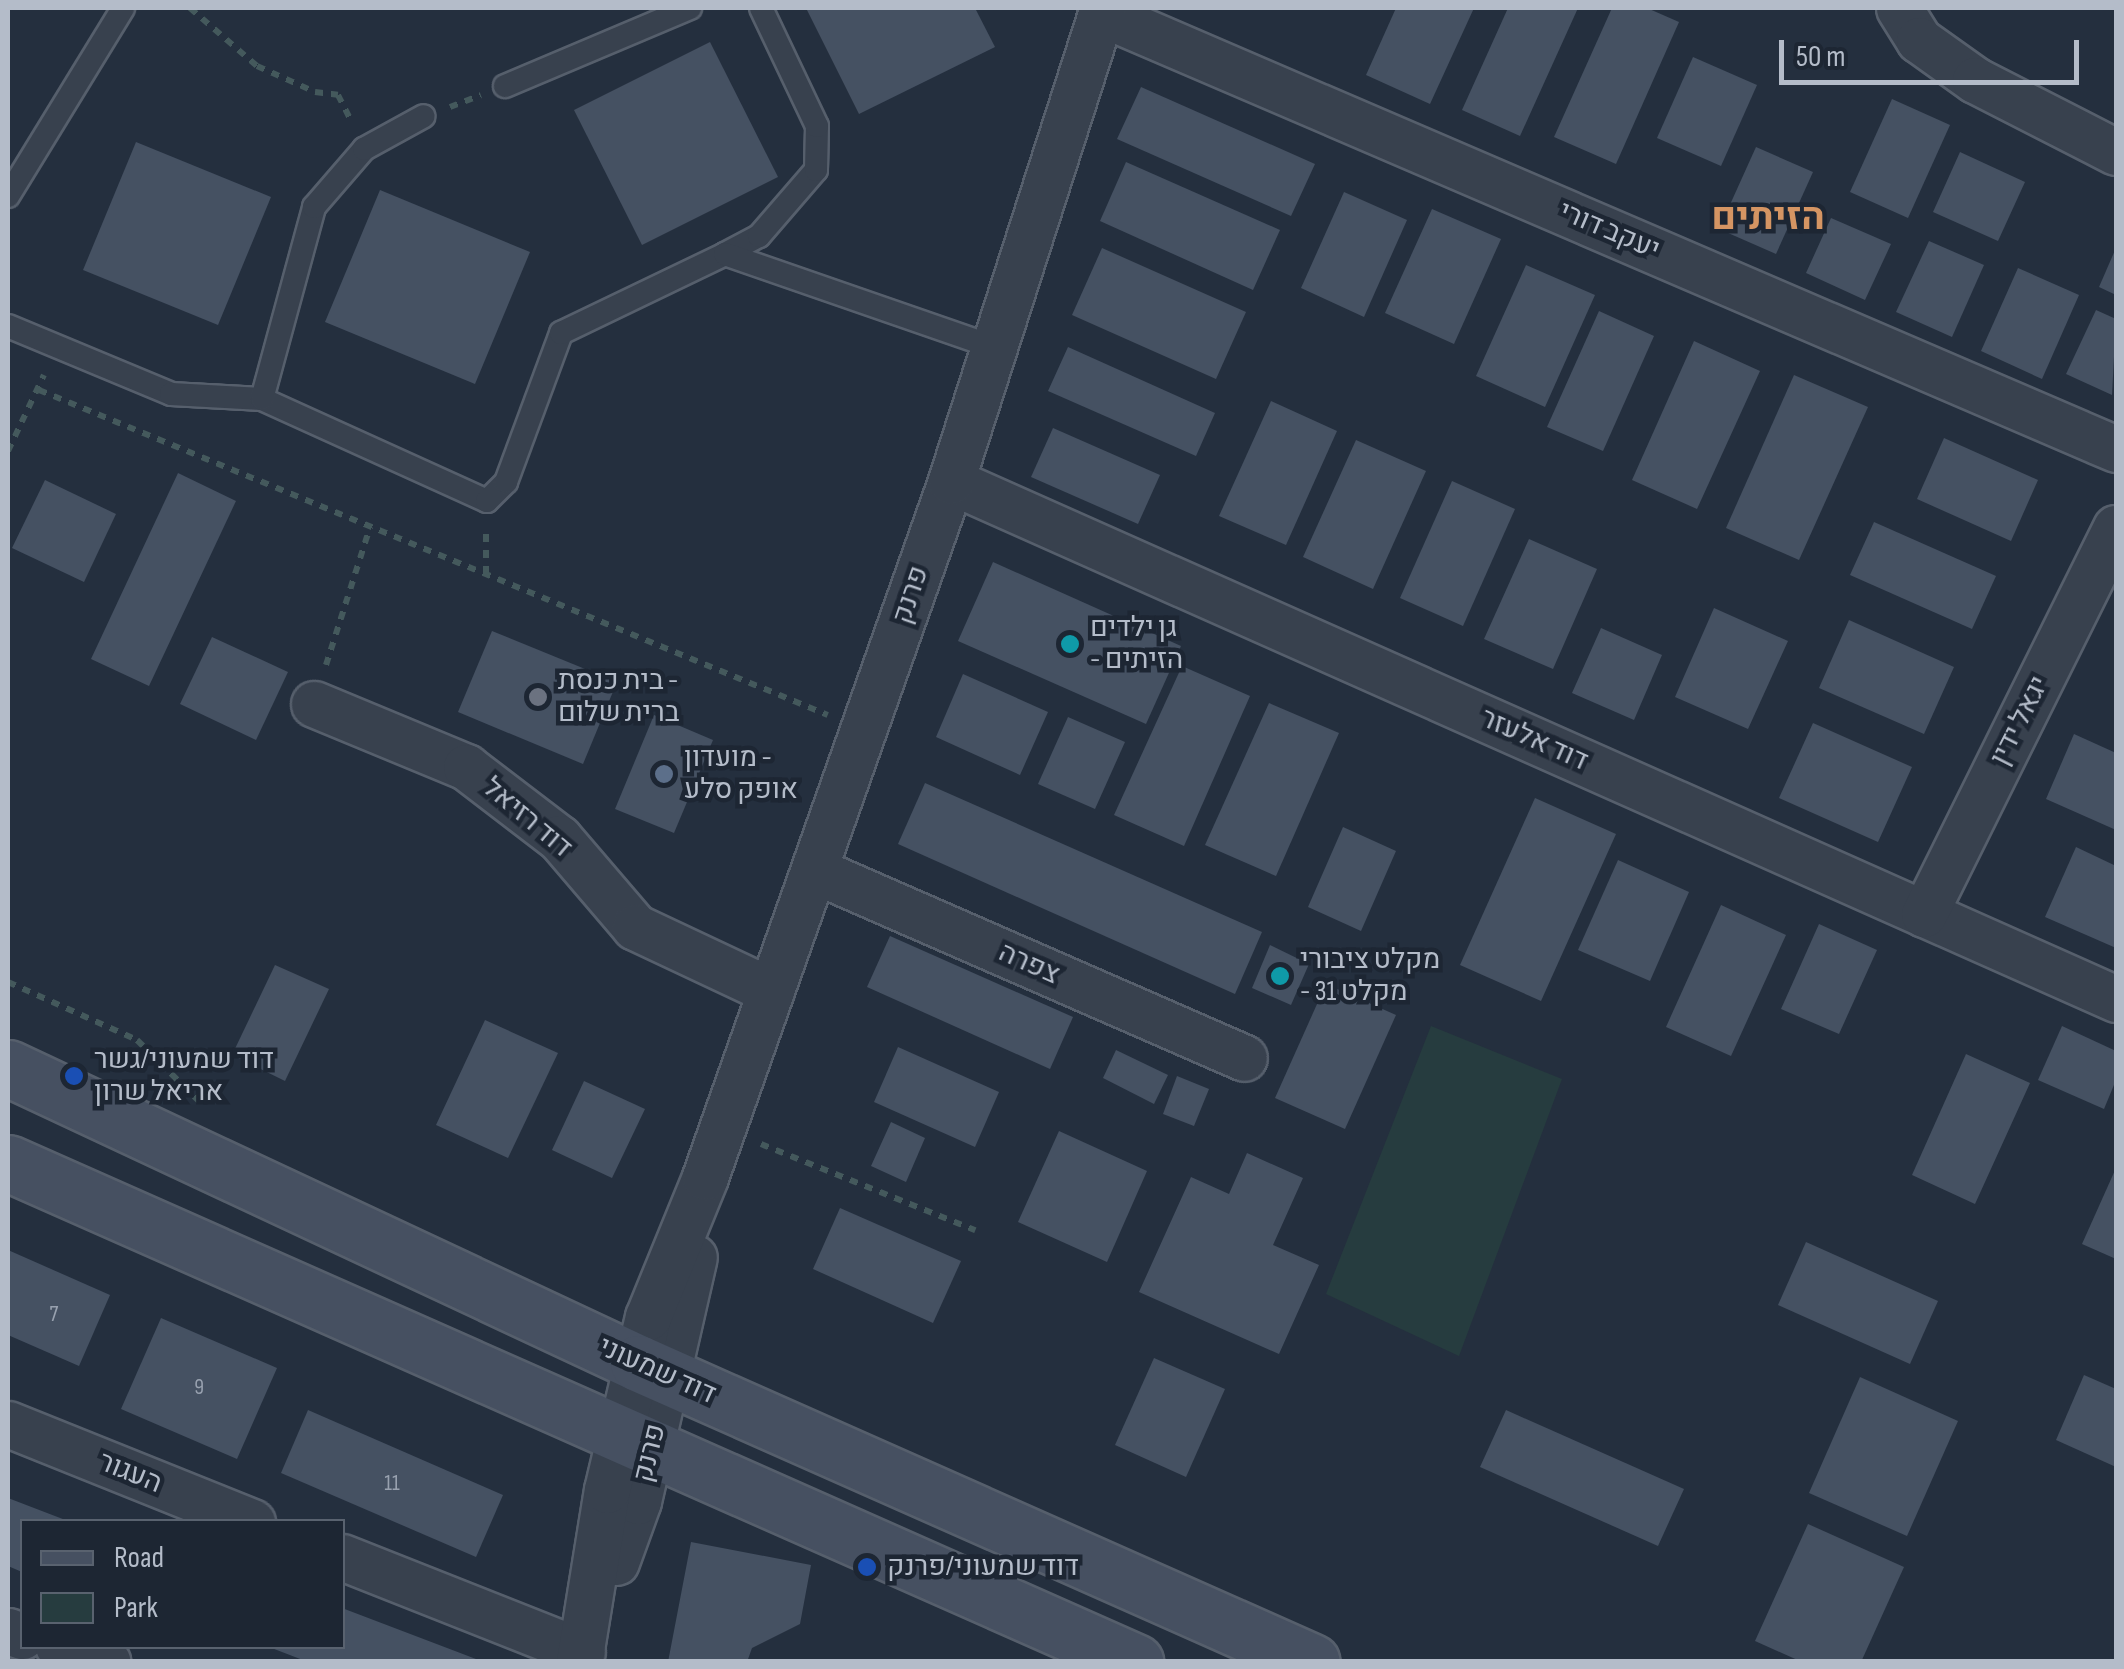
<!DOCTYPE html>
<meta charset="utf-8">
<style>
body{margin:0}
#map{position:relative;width:2124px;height:1669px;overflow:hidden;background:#242f3e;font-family:"Sofia Sans Condensed",Heebo,sans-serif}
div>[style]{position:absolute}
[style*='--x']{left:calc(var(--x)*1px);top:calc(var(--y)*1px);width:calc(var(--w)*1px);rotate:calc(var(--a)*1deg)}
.green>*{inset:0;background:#263c3f}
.building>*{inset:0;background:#455162}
.path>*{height:6px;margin-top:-3px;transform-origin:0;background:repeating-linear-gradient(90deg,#44595c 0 8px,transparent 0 16px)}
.roads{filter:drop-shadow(2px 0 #565f6c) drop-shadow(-2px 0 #565f6c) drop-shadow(0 2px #565f6c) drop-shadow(0 -2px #565f6c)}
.service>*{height:22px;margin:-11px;padding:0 11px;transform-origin:11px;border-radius:11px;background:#38414e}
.minor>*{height:45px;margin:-22.5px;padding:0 22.5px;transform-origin:22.5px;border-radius:22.5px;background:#38414e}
.secondary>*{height:55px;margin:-27.5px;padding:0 27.5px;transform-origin:27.5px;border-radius:27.5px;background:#465061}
.dots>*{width:28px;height:28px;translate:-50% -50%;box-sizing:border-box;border:5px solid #1d2633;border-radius:50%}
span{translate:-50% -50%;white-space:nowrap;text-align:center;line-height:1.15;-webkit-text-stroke:9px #1d2633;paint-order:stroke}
.number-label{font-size:22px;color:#98a1af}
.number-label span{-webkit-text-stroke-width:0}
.street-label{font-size:28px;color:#b4bcc9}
.poi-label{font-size:28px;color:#b4bcc9}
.left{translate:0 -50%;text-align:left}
.district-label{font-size:38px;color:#d59563;font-weight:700}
.frame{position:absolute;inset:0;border:10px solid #b4bcc9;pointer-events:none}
.legend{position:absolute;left:20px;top:1519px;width:325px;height:130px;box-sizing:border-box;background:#1d2633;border:2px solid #59626f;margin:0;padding:12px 18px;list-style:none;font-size:30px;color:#b4bcc9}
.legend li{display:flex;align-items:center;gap:20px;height:50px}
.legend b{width:50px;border:2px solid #59626f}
.scale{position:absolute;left:1779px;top:40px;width:300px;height:45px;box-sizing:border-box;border:5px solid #b4bcc9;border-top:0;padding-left:12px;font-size:30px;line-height:35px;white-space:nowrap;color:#b4bcc9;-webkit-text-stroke:8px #1d2633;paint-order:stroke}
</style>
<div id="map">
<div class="green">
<i style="clip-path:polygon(1431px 1026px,1562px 1079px,1459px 1356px,1326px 1294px)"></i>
</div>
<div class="building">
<i style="clip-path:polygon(806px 8px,975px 8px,995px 47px,859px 114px)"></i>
<i style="clip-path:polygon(1396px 8px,1474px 8px,1430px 104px,1366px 75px)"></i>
<i style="clip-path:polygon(1508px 8px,1578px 8px,1520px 136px,1462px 110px)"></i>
<i style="clip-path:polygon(1612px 8px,1647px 8px,1679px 22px,1616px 164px,1554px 137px)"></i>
<i style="clip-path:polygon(710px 42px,778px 177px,642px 245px,574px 110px)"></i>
<i style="clip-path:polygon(1693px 57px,1757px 85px,1721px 166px,1657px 138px)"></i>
<i style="clip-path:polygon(1141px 87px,1315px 164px,1291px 216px,1117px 139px)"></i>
<i style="clip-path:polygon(1892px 99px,1950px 125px,1908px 218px,1850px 192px)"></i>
<i style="clip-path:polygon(136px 142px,271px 197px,218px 325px,83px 270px)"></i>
<i style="clip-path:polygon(1756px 147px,1813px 172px,1776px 254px,1719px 229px)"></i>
<i style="clip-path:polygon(1960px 152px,2025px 182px,1998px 241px,1933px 212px)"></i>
<i style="clip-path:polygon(1126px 162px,1280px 230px,1253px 290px,1100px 221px)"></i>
<i style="clip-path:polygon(380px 190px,530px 252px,475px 384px,325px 322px)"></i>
<i style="clip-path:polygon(1344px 192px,1407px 220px,1364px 317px,1301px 288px)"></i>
<i style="clip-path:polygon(1432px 209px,1501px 239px,1454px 344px,1385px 313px)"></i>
<i style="clip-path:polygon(1831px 218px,1891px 244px,1865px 300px,1806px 273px)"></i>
<i style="clip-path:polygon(1929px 241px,1984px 265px,1952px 337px,1896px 312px)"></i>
<i style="clip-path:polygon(1102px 248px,1246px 312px,1216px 379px,1072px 315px)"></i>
<i style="clip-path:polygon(2116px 248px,2116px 295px,2099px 287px)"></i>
<i style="clip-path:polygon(1526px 265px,1595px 295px,1545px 407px,1476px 376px)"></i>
<i style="clip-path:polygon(2018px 268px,2079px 295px,2042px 379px,1981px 351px)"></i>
<i style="clip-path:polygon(2096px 310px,2116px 319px,2112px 395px,2066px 374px)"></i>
<i style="clip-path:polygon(1599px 311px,1654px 336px,1603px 451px,1547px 427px)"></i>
<i style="clip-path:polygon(1694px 341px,1760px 371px,1697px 509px,1632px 480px)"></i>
<i style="clip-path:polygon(1068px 347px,1215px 413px,1196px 456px,1048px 391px)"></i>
<i style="clip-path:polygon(1794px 375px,1868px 407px,1799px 560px,1726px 528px)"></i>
<i style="clip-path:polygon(1271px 401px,1337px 431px,1286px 545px,1219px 516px)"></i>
<i style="clip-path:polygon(1053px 428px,1160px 475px,1138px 524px,1031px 477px)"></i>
<i style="clip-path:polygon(1944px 438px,2038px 480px,2011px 541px,1917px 499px)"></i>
<i style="clip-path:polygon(1356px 440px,1426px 471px,1373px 589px,1303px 557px)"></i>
<i style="clip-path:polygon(178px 473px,236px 501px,149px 686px,91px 659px)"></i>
<i style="clip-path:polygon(45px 480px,116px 514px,84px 582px,12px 548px)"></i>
<i style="clip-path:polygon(1452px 481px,1515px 509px,1463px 626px,1400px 598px)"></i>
<i style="clip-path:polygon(1874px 522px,1996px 576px,1972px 629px,1850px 575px)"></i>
<i style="clip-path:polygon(1529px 539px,1597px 569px,1553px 669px,1484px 639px)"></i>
<i style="clip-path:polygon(993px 562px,1181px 646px,1146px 724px,958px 641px)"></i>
<i style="clip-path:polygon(1714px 608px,1788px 641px,1748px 729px,1675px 697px)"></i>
<i style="clip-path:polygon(1849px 620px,1954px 667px,1924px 734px,1819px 688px)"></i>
<i style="clip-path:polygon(1601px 628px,1662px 655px,1634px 720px,1572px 693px)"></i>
<i style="clip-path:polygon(492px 631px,617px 682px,583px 764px,458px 712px)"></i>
<i style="clip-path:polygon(212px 637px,288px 672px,256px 740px,180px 704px)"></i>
<i style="clip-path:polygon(1182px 666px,1250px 696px,1184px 846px,1114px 815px)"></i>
<i style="clip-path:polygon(963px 674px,1048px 712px,1020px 775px,936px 737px)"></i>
<i style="clip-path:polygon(1269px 703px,1339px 733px,1276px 876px,1205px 845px)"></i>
<i style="clip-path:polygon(654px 715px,713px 740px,674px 833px,615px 809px)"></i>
<i style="clip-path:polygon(1068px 717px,1125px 742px,1095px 809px,1038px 784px)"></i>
<i style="clip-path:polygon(1813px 723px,1912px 767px,1878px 842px,1779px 798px)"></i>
<i style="clip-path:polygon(2074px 734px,2116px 753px,2116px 830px,2046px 799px)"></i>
<i style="clip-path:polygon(925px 783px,1262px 932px,1235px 994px,898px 844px)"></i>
<i style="clip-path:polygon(1535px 798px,1616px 834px,1541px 1001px,1460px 965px)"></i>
<i style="clip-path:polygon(1343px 827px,1396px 851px,1361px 931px,1308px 907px)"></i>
<i style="clip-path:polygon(2076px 847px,2116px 866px,2116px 948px,2045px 917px)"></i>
<i style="clip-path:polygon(1618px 860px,1689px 892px,1650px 981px,1578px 950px)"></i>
<i style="clip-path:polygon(1721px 905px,1786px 935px,1731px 1056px,1666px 1027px)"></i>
<i style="clip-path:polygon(1819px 924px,1877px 950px,1839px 1034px,1781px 1009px)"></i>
<i style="clip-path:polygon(890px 936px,1073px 1017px,1050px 1069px,867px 987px)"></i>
<i style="clip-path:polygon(1270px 945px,1309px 964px,1291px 1005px,1252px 988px)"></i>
<i style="clip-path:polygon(275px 965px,329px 989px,285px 1081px,232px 1055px)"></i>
<i style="clip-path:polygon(1326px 984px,1396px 1015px,1345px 1129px,1275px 1098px)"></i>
<i style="clip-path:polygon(485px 1020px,558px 1053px,508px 1158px,436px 1125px)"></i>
<i style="clip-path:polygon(2062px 1026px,2116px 1051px,2116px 1080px,2104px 1109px,2038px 1080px)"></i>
<i style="clip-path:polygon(898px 1047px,999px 1092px,975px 1147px,874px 1102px)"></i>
<i style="clip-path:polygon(1116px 1050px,1168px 1075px,1154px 1104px,1103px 1078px)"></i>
<i style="clip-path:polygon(1966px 1054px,2030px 1083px,1975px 1204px,1912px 1175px)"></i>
<i style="clip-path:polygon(1177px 1076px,1209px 1089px,1194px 1126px,1163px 1114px)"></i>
<i style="clip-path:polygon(584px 1081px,645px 1109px,612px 1178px,552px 1150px)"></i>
<i style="clip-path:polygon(891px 1122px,925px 1138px,906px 1182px,871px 1166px)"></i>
<i style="clip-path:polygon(1059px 1131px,1147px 1171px,1107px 1262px,1018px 1222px)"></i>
<i style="clip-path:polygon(1247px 1153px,1303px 1178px,1273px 1245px,1319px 1265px,1279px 1354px,1139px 1292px,1191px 1177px,1229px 1194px)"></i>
<i style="clip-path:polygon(2116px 1168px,2116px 1259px,2082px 1244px)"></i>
<i style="clip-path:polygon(840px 1208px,961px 1261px,933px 1323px,813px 1269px)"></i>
<i style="clip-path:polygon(1806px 1242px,1938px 1301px,1910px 1364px,1778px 1305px)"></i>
<i style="clip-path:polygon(8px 1250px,110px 1295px,79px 1366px,8px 1335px)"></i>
<i style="clip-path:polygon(161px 1318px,277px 1368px,237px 1459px,121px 1409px)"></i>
<i style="clip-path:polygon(1154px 1358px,1225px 1389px,1186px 1477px,1115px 1445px)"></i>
<i style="clip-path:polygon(2084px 1375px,2116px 1389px,2116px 1467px,2056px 1440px)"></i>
<i style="clip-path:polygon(1860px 1377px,1958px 1421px,1907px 1536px,1809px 1493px)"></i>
<i style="clip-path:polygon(308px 1410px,503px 1495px,476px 1557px,281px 1473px)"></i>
<i style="clip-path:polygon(1506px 1410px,1684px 1489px,1658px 1546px,1480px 1467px)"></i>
<i style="clip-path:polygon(8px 1498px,68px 1521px,22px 1522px,22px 1572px,8px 1566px)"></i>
<i style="clip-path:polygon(1808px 1524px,1904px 1567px,1861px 1662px,1802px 1662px,1755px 1641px)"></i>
<i style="clip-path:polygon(691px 1542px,811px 1565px,800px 1624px,752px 1648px,747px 1662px,668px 1662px)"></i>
<i style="clip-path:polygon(342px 1608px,476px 1659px,475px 1662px,308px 1662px,269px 1647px,342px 1646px)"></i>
</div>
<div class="path">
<i style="--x:190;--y:8;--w:89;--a:40.9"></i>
<i style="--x:257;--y:66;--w:64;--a:24.1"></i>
<i style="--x:315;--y:92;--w:23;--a:7"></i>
<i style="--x:338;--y:95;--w:29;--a:63"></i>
<i style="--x:450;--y:107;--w:33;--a:-21"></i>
<i style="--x:39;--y:390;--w:853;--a:22.39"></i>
<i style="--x:8;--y:451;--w:84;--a:-64.7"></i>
<i style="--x:486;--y:574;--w:42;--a:-90"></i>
<i style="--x:326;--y:665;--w:145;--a:-72.3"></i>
<i style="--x:8;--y:982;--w:141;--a:24.2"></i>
<i style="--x:137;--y:1040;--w:91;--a:44.6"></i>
<i style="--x:761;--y:1144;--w:231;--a:21.9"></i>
</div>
<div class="roads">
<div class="service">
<i style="--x:505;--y:86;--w:201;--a:-22.9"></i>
<i style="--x:8;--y:196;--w:220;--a:-58.5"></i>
<i style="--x:725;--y:254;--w:38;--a:-28"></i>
<i style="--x:759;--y:236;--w:87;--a:-49.2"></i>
<i style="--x:816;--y:170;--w:44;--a:-88.7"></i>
<i style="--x:817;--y:126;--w:131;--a:-115.4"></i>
<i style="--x:8;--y:326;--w:177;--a:22.6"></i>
<i style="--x:171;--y:394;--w:91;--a:3.1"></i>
<i style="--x:262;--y:399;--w:247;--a:24.4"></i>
<i style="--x:487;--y:501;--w:27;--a:-45"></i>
<i style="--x:506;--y:482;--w:159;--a:-69.7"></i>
<i style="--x:561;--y:333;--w:182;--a:-25.7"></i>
<i style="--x:725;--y:254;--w:285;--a:19.1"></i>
<i style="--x:262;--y:399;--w:199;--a:-74.8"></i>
<i style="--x:314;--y:207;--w:77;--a:-49.2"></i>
<i style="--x:364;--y:149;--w:68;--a:-28.8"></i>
</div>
<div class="minor">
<i style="--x:1899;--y:8;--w:38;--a:58"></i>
<i style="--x:1919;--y:40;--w:69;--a:35.5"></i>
<i style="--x:1975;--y:80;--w:158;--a:27.1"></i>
<i style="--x:1101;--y:13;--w:1105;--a:23.25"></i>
<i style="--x:951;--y:481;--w:1275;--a:23.97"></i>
<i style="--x:314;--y:704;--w:165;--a:22.5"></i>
<i style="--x:466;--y:767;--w:117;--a:37.4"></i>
<i style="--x:559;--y:838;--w:117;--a:49.5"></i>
<i style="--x:635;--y:927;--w:150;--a:25.2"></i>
<i style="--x:814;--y:870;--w:469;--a:23.6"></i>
<i style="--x:1924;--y:914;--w:431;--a:-63.6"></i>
<i style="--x:8;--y:1424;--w:263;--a:21.9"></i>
<i style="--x:342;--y:1557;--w:258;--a:21.6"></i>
<i style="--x:616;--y:1562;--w:65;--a:-70.2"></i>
<i style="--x:638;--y:1501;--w:250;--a:-77.1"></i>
<i style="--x:8;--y:1631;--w:15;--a:20"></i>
<i style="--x:58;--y:1646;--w:52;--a:17.7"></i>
<i style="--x:579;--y:1662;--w:174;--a:-80.8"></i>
<i style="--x:607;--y:1490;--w:178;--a:-76.7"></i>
<i style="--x:648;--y:1317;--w:151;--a:-67.8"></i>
<i style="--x:705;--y:1177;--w:738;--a:-70.53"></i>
<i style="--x:951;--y:481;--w:497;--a:-72.2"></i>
</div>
<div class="secondary">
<i style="--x:8;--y:1068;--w:696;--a:25.09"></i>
<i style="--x:638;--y:1363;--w:737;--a:23.92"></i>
<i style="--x:8;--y:1163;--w:1233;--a:23.88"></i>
</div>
</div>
<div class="dots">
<i style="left:1070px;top:644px;background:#0f9aa8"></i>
<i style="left:538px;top:697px;background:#6b7280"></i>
<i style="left:664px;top:774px;background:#5c6f8a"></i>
<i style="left:1280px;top:976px;background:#0f9aa8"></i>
<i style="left:74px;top:1076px;background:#1a4fb4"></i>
<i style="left:867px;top:1567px;background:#1a4fb4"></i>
</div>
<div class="number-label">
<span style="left:54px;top:1315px">7</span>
<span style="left:199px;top:1388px">9</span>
<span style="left:392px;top:1484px">11</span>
</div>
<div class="street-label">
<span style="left:1609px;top:231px;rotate:23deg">יעקב דורי</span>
<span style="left:911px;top:595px;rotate:-71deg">פרנק</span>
<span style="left:2020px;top:721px;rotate:-63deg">יגאל ידין</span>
<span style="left:1534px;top:740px;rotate:24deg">דוד אלעזר</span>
<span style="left:527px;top:818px;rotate:40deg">דוד רזיאל</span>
<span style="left:1029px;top:964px;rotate:24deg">צפרה</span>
<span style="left:657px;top:1371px;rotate:24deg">דוד שמעוני</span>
<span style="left:650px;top:1453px;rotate:-76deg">פרנק</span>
<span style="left:130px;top:1473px;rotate:22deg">העגור</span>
</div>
<div class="poi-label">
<span class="left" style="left:1090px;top:644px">גן ילדים<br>- הזיתים</span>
<span class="left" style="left:558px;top:697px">בית כנסת -<br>ברית שלום</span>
<span class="left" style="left:684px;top:774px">מועדון -<br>אופק סלע</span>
<span class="left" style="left:1300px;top:976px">מקלט ציבורי<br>- מקלט 31</span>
<span class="left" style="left:94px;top:1076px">דוד שמעוני/גשר<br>אריאל שרון</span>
<span class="left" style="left:887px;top:1567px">דוד שמעוני/פרנק</span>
</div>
<div class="district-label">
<span style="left:1768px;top:218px">הזיתים</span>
</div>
<div class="frame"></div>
<ul class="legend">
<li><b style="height:12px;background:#465061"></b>Road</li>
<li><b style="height:28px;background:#263c3f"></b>Park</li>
</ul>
<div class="scale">50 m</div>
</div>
